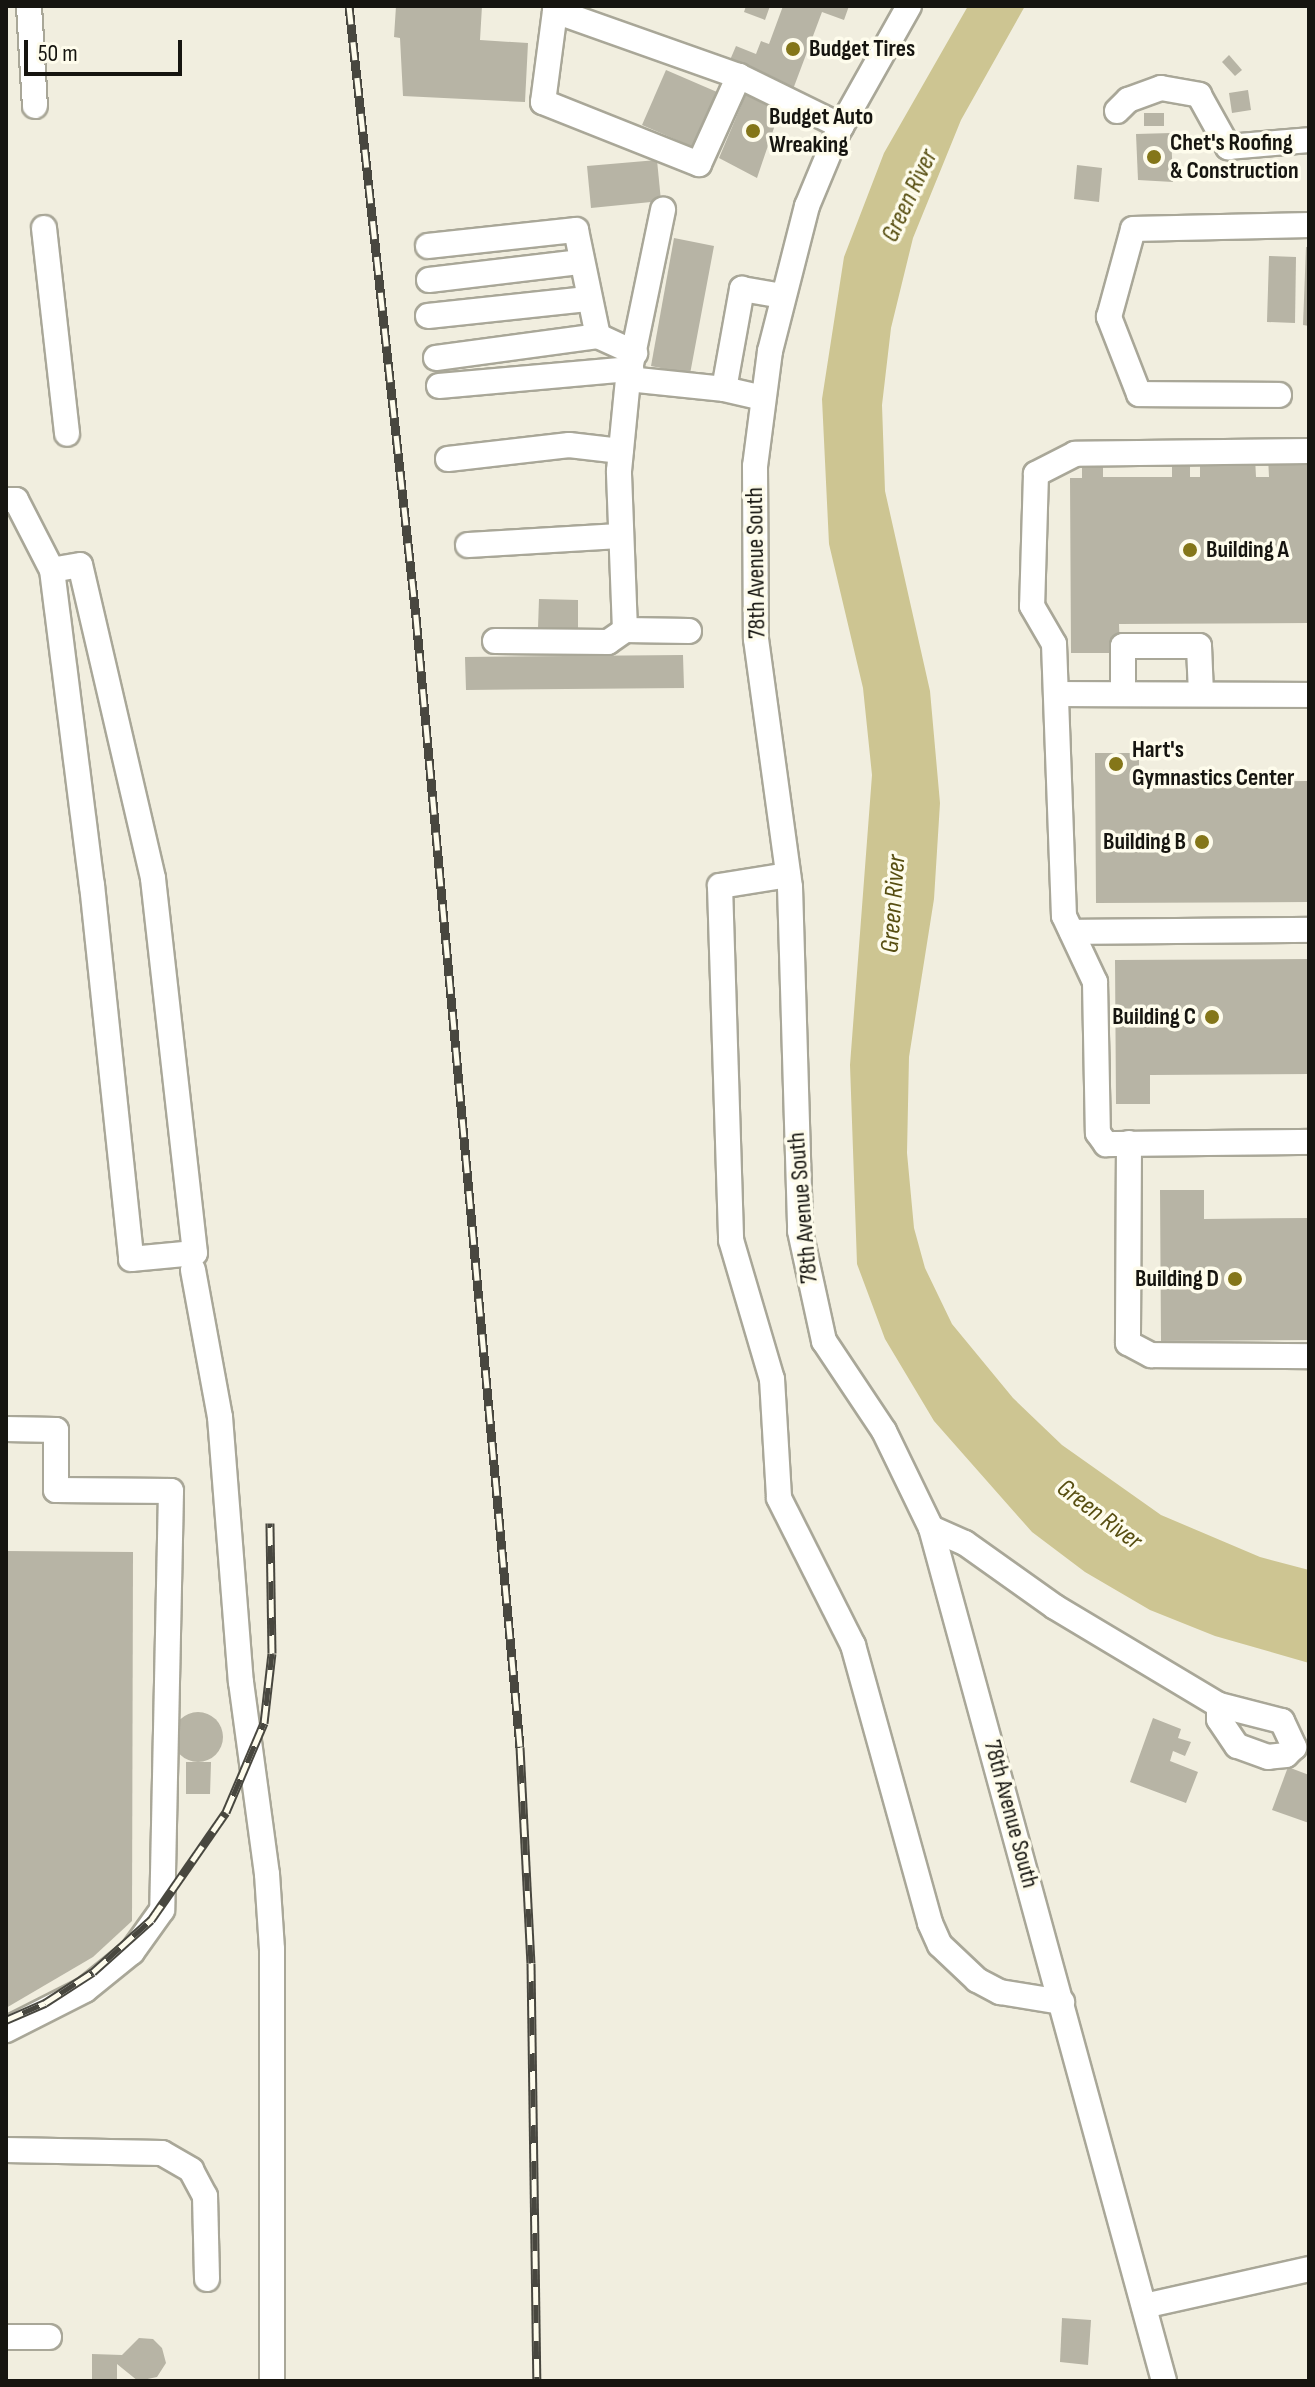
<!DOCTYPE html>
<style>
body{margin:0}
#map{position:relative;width:1315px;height:2387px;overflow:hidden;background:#f1eedf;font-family:"Sofia Sans Condensed",sans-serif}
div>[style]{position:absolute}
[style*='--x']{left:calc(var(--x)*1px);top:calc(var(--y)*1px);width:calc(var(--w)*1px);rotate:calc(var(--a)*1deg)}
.water>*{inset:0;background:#cdc592}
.building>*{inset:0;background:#b7b4a5}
.round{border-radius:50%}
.roads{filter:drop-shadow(2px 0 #a9a798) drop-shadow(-2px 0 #a9a798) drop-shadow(0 2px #a9a798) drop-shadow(0 -2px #a9a798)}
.minor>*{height:24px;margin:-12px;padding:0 12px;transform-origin:12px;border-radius:12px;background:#fff}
.rail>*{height:9px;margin-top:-4.5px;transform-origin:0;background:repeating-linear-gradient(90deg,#fefcec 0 18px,#48473f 0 36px);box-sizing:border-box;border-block:2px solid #48473f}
.dots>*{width:22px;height:22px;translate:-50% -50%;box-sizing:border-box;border:4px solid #fefcec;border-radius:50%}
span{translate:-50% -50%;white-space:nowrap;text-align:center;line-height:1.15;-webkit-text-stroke:7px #fefcec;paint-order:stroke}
.poi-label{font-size:24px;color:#161510;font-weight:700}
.left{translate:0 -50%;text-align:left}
.right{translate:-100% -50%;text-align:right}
.street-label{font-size:24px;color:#161510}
.water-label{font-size:26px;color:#574e11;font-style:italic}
.frame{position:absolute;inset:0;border:8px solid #161510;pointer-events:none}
.scale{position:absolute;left:24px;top:40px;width:158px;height:36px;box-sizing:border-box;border:4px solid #161510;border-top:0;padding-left:10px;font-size:24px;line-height:28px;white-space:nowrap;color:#161510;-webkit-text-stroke:6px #fefcec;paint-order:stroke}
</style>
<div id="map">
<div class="water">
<i style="clip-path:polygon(968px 6px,1025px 6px,961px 120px,913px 238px,891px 328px,882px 405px,885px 491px,930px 691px,940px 803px,934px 899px,909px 1057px,907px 1153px,914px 1228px,925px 1268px,952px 1324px,1013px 1398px,1062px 1445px,1161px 1515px,1260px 1557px,1309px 1570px,1309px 1663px,1215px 1636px,1150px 1610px,1085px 1572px,1032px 1532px,934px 1421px,885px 1339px,857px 1264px,850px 1065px,872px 775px,863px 688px,829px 544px,822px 399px,844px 257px,884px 153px)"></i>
</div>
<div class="building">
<i style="clip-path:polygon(396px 6px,482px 6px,480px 40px,528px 43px,525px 102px,403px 96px,400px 38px,394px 37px)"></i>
<i style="clip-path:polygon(746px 6px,770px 6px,765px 20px,744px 12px)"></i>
<i style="clip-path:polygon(783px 6px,849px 6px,844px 20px,822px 12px,792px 92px,727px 67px,736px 46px,756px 54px,761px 41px,769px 44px)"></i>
<i style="clip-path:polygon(1229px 55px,1242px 70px,1235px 76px,1222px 62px)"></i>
<i style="clip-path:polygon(666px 70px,717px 92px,693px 147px,642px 125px)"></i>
<i style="clip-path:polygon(749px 87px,792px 113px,786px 127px,776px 122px,757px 178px,719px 158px)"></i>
<i style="clip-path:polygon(1248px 90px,1251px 110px,1232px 113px,1229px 93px)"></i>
<i style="clip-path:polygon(1144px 113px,1164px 113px,1164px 126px,1144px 126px)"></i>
<i style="clip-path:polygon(1171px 133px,1173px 182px,1138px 180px,1136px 134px)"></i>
<i style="clip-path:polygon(657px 160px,661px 201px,591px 208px,587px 166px)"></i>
<i style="clip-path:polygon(1077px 165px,1102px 168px,1099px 202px,1074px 199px)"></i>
<i style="clip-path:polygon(674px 238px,714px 246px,690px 374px,651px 366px)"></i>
<i style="clip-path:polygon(1306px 247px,1309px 247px,1309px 326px,1303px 325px)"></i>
<i style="clip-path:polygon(1269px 256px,1296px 257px,1295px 323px,1267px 322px)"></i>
<i style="clip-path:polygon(1172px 457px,1190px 457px,1190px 477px,1200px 477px,1200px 462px,1255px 457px,1256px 477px,1269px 477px,1268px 457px,1309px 457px,1309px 623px,1119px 624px,1120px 653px,1071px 653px,1070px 478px,1082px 478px,1082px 461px,1103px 461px,1103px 477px,1172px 477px)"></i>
<i style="clip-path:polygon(539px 599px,578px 600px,578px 628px,538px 628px)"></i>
<i style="clip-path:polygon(683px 655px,684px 688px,466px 690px,465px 657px)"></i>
<i style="clip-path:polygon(1095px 753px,1139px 753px,1139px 782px,1309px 781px,1309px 902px,1096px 903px)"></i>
<i style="clip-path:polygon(1309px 959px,1309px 1074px,1150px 1075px,1150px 1104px,1116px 1104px,1115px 960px)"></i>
<i style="clip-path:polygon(1160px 1190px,1204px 1190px,1204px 1219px,1309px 1218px,1309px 1340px,1161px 1341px)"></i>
<i style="clip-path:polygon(6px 1551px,133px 1552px,132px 1921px,93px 1957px,6px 2008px)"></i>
<i class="round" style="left:173px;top:1712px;width:50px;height:50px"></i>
<i style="clip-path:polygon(1153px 1718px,1181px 1729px,1178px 1738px,1191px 1742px,1185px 1756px,1173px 1751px,1170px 1761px,1198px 1772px,1186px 1803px,1130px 1782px)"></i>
<i style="clip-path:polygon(186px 1762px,211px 1762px,210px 1794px,186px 1794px)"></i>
<i style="clip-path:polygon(1288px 1767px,1309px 1775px,1309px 1823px,1272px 1810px)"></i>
<i style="clip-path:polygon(1062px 2318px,1091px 2320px,1088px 2365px,1060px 2362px)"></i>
<i style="clip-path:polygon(139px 2338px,153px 2339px,162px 2348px,166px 2363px,157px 2377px,138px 2381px,117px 2364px,117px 2379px,92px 2379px,92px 2354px,122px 2355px)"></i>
</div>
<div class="roads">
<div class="minor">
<i style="--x:29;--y:6;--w:100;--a:86.6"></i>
<i style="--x:558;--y:6;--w:6;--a:121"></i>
<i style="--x:555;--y:11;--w:195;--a:19.5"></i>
<i style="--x:739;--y:76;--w:114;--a:26.1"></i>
<i style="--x:909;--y:6;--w:147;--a:119.4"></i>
<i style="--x:837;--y:134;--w:78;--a:112.6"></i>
<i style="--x:807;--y:206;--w:150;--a:104.3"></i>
<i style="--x:770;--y:351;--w:116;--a:97.4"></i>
<i style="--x:755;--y:466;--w:173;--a:89.7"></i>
<i style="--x:756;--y:639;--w:250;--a:82.2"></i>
<i style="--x:790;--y:887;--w:344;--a:88.3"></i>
<i style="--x:800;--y:1231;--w:113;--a:77.7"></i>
<i style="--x:824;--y:1341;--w:108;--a:56.3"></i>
<i style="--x:884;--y:1431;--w:108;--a:64.1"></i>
<i style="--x:931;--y:1528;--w:884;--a:74.72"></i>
<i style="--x:555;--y:11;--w:92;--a:97.5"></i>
<i style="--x:543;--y:102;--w:168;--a:21.7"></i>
<i style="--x:699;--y:164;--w:97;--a:-65.6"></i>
<i style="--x:1117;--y:111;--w:16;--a:-45"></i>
<i style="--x:1128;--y:100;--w:35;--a:-20"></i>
<i style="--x:1161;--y:88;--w:39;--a:10"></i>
<i style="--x:1199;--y:95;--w:60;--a:60.9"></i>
<i style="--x:1228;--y:147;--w:81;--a:-4.9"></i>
<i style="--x:44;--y:228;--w:207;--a:83.6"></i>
<i style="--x:428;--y:246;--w:149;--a:-6.2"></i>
<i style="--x:576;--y:230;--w:108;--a:78.3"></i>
<i style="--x:598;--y:336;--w:41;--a:24.7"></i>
<i style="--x:429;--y:280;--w:153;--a:-6.8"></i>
<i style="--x:428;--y:316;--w:160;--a:-6.1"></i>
<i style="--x:436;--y:358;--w:163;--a:-7.7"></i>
<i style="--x:628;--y:379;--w:97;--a:5.9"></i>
<i style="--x:439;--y:386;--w:193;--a:-5.1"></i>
<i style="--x:1279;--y:395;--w:140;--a:-179.6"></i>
<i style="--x:1139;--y:394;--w:83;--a:-111.3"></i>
<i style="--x:1109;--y:317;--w:91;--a:-74.7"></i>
<i style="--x:1133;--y:229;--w:176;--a:-1.3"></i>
<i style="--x:763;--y:398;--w:40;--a:-167"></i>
<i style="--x:724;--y:389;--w:102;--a:-79.8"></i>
<i style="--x:742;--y:289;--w:41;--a:9.9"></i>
<i style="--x:1309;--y:451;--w:234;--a:179.3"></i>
<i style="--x:1075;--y:454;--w:44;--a:152.9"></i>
<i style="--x:1036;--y:474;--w:132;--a:91.7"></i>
<i style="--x:1032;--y:606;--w:44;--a:59.9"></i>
<i style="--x:1054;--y:644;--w:272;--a:87.9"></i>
<i style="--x:1064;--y:916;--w:73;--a:64.8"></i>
<i style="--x:1095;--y:982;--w:151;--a:88.9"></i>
<i style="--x:1098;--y:1133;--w:14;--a:54"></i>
<i style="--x:1106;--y:1144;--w:203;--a:-0.6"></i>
<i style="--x:448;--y:459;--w:122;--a:-6.6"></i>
<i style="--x:569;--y:445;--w:52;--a:6.6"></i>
<i style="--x:6;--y:500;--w:10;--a:0"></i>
<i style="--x:16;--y:500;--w:79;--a:62.8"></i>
<i style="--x:52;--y:570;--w:318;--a:82.8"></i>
<i style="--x:92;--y:885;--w:376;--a:84"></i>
<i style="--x:131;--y:1259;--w:64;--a:-5.4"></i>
<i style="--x:195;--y:1253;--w:377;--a:-96.4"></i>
<i style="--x:153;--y:878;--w:321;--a:-103.1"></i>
<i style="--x:80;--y:565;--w:28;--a:170"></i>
<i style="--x:468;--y:545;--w:152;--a:-3.4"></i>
<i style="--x:625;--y:630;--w:159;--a:-92.2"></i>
<i style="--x:619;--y:471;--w:92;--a:-84.4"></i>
<i style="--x:628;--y:379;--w:173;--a:-78.3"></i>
<i style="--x:495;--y:641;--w:113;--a:0.5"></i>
<i style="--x:608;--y:642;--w:21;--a:-35"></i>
<i style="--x:625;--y:630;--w:64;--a:0.9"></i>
<i style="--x:1060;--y:694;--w:249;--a:0.2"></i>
<i style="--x:1123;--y:694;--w:48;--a:-90"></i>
<i style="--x:1123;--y:646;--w:76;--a:0"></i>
<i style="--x:1199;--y:646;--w:48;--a:87.6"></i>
<i style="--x:788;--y:875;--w:69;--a:170.8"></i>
<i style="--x:720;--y:886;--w:354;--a:88.2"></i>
<i style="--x:731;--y:1240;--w:145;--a:73.6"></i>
<i style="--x:772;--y:1379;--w:119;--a:86.6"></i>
<i style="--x:779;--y:1498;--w:165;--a:63.3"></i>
<i style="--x:853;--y:1645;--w:288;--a:74.5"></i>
<i style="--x:930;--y:1923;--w:24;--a:66"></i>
<i style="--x:940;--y:1945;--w:51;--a:43.4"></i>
<i style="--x:977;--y:1980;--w:26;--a:28"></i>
<i style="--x:1000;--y:1992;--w:63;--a:9.2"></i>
<i style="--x:1072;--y:932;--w:237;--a:-0.5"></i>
<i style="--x:1129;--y:1143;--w:200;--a:90.3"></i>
<i style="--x:1128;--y:1343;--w:26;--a:28"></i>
<i style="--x:1151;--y:1355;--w:158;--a:0.4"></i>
<i style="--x:193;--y:1270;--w:149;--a:79.6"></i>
<i style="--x:220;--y:1417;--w:266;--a:85.5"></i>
<i style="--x:241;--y:1682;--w:194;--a:82.3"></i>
<i style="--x:267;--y:1874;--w:75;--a:86.2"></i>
<i style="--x:272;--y:1949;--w:432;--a:90"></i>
<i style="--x:6;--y:1429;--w:50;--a:1.1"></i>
<i style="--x:56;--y:1430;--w:60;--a:90"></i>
<i style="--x:56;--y:1490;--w:115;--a:0.5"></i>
<i style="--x:171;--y:1491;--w:419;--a:91.2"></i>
<i style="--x:162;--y:1910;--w:52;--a:125.5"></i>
<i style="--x:132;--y:1952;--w:60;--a:141"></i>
<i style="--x:85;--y:1990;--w:89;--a:153.1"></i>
<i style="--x:931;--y:1528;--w:37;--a:24"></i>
<i style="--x:965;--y:1543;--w:110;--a:35.4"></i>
<i style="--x:1055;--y:1607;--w:191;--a:30.9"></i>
<i style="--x:1219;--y:1705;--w:65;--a:14.3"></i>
<i style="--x:1282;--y:1721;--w:29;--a:65"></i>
<i style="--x:1294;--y:1747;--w:11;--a:135"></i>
<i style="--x:1286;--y:1755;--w:18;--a:174"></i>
<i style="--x:1268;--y:1757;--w:33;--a:-160"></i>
<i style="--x:1237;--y:1746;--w:32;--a:-124"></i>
<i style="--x:1219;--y:1719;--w:14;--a:-90"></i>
<i style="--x:6;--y:2150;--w:156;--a:1.1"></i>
<i style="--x:162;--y:2153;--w:34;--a:30"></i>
<i style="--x:191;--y:2170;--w:30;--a:62"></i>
<i style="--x:205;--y:2196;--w:83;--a:88.6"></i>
<i style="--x:1144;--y:2306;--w:169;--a:-12.6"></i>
<i style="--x:6;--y:2337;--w:43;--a:0"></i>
</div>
</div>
<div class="rail">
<i style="--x:349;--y:6;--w:615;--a:83.74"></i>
<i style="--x:416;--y:617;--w:1135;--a:84.74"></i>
<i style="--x:520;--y:1747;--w:216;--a:87.1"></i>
<i style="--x:531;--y:1963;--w:418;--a:89.2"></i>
<i style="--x:6;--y:2020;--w:43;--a:-23.6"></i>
<i style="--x:45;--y:2003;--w:57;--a:-32.9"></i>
<i style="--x:93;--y:1972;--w:78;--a:-41.9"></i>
<i style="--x:151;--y:1920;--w:131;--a:-55.2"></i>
<i style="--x:226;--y:1812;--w:97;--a:-66.9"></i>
<i style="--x:264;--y:1723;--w:70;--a:-83.5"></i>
<i style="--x:272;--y:1653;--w:130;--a:-90.9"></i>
</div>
<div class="dots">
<i style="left:793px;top:49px;background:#847619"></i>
<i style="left:753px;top:131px;background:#847619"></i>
<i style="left:1154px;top:157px;background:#847619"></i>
<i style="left:1190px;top:550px;background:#847619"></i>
<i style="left:1116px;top:764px;background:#847619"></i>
<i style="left:1202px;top:842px;background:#847619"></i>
<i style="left:1212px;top:1017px;background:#847619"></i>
<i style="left:1235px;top:1279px;background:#847619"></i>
</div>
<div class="poi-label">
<span class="left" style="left:809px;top:49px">Budget Tires</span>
<span class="left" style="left:769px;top:131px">Budget Auto<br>Wreaking</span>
<span class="left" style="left:1170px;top:157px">Chet's Roofing<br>&amp; Construction</span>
<span class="left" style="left:1206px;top:550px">Building A</span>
<span class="left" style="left:1132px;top:764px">Hart's<br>Gymnastics Center</span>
<span class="right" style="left:1186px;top:842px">Building B</span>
<span class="right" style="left:1196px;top:1017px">Building C</span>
<span class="right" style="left:1219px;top:1279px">Building D</span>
</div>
<div class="street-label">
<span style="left:756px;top:563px;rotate:-91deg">78th Avenue South</span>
<span style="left:803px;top:1208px;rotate:-95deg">78th Avenue South</span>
<span style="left:1011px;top:1814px;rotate:75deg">78th Avenue South</span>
</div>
<div class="water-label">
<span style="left:910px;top:196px;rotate:-65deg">Green River</span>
<span style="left:894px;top:904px;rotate:-86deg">Green River</span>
<span style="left:1099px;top:1515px;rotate:37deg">Green River</span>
</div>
<div class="frame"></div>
<div class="scale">50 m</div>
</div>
